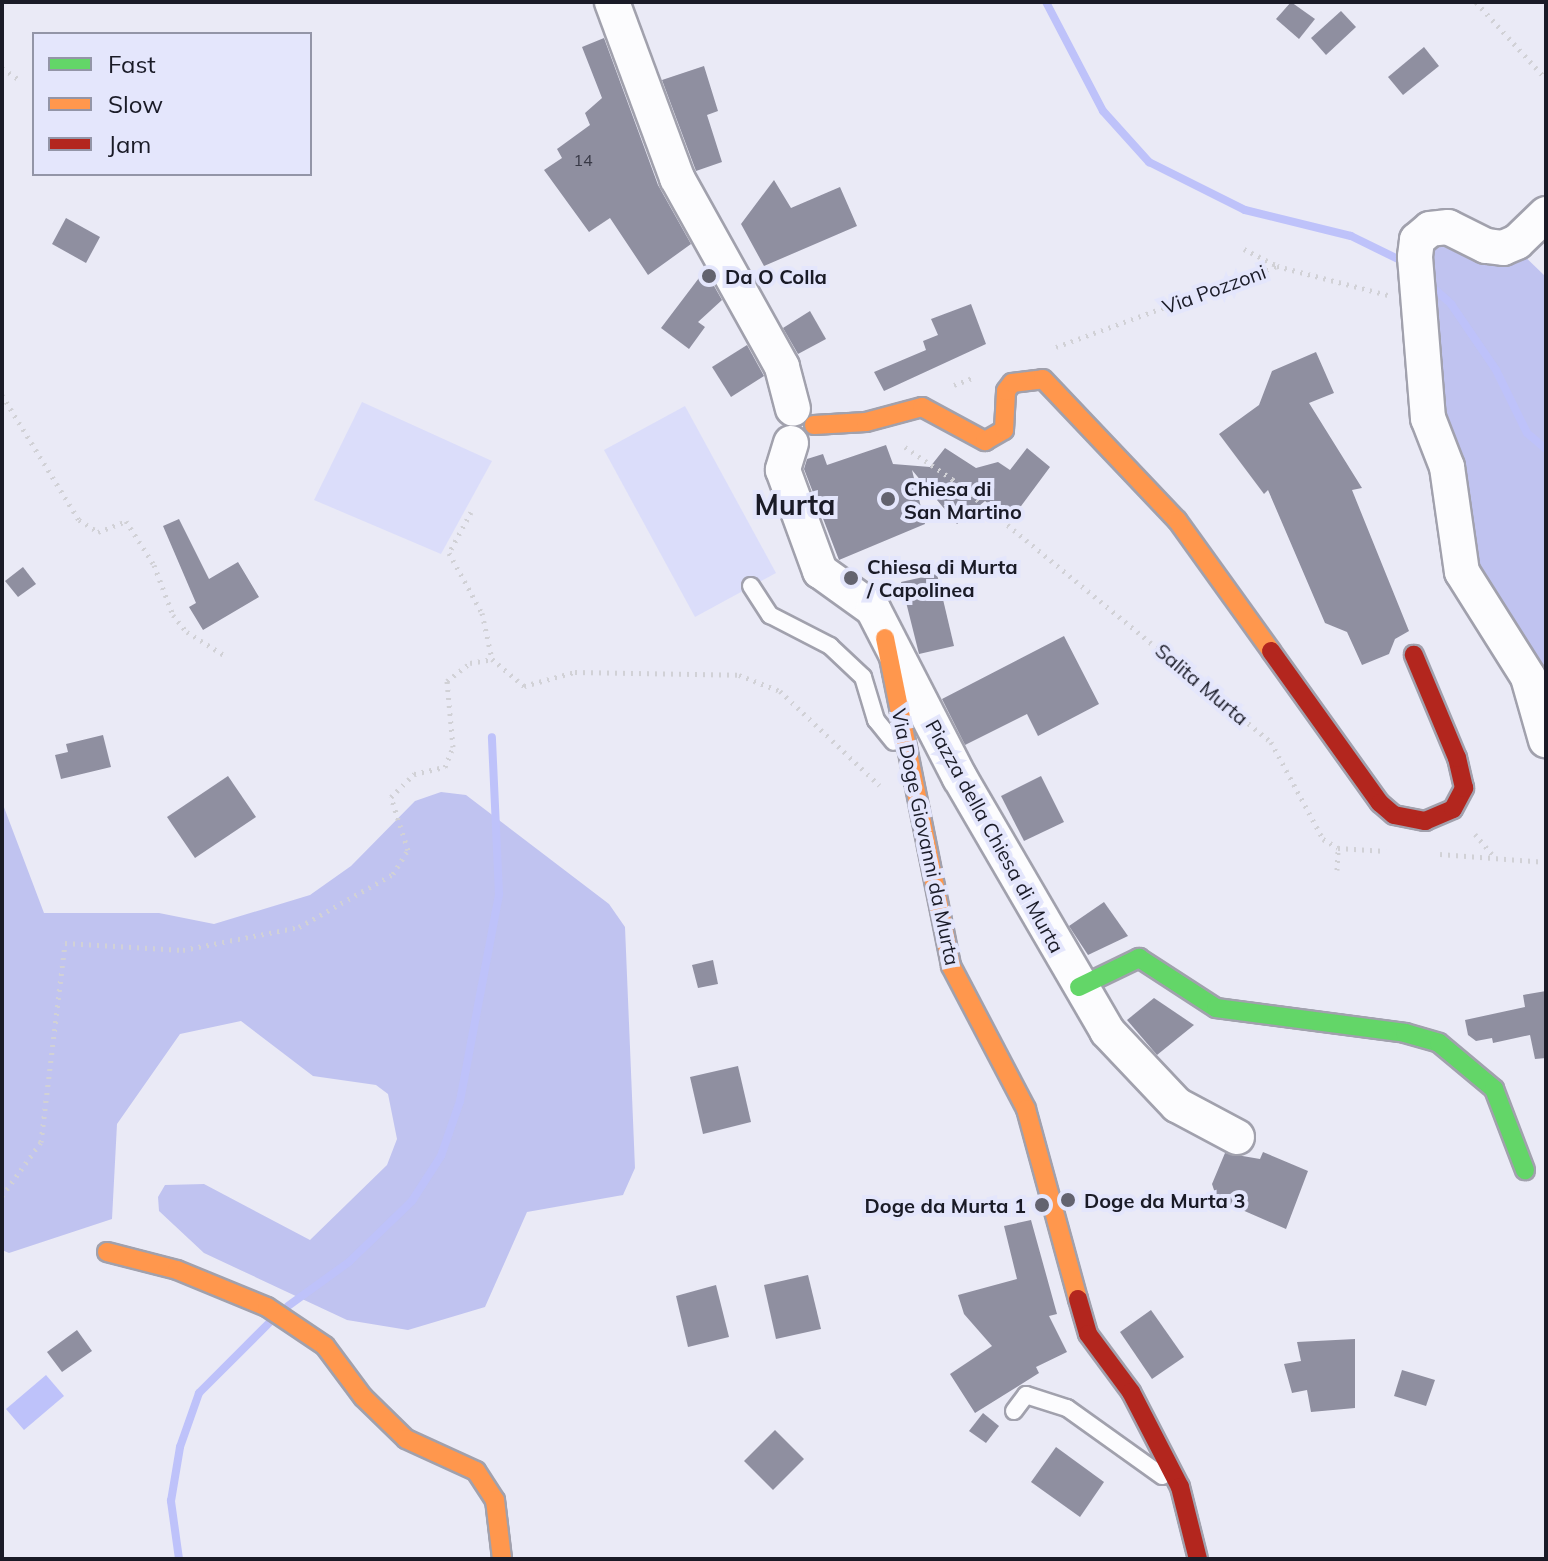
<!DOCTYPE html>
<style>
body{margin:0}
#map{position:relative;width:1548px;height:1561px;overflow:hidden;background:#eaeaf6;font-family:Mulish,sans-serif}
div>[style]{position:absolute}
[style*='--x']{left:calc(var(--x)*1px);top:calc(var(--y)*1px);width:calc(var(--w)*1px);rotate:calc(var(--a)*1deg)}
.green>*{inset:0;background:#dbddfa}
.forest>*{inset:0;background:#c0c3f0}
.water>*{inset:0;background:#bec2fa}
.stream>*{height:8px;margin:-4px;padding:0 4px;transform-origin:4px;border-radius:4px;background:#bec2fa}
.building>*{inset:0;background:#8f8fa0}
.path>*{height:5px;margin-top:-2.5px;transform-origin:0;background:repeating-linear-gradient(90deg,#d1d1d6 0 2px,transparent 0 8px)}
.roads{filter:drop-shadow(2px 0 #a1a1ad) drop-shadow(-2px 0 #a1a1ad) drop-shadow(0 2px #a1a1ad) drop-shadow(0 -2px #a1a1ad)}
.lane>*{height:16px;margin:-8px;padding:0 8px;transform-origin:8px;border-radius:8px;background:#fcfcfe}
.street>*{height:34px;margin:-17px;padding:0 17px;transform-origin:17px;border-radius:17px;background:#fcfcfe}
.fast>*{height:18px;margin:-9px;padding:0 9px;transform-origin:9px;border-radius:9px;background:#63d668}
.slow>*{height:18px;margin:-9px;padding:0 9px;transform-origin:9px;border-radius:9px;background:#ff974d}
.jam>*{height:18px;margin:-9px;padding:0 9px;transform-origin:9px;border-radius:9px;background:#b3261e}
.dots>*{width:22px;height:22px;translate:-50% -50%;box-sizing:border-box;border:4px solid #e4e6fc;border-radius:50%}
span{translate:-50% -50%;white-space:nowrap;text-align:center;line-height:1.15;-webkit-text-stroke:8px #e4e6fc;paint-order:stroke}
.number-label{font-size:16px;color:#373845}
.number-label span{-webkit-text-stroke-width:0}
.poi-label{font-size:20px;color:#1a1b27;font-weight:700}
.left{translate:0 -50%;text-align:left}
.right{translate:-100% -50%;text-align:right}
.street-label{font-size:20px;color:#1a1b27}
.district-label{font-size:28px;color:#1a1b27;font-weight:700}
.frame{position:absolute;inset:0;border:4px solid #1a1b27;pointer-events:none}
.legend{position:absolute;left:32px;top:32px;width:280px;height:144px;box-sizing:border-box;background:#e4e6fc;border:2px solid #9395a7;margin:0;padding:10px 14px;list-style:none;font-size:24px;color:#1a1b27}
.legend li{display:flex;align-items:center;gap:16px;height:40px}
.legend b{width:40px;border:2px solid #9395a7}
</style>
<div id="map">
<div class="green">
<i style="clip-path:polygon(362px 402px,492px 461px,441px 554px,314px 500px)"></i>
<i style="clip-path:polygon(685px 406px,776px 573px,695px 617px,604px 450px)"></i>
</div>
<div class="forest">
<i style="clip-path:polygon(1440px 241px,1520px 252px,1546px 277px,1546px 709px,1474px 562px,1441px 419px,1423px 257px)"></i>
<i style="clip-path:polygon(441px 792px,466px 795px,609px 904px,625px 927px,635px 1168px,623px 1195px,527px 1212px,485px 1307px,408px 1330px,347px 1320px,204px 1253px,159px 1211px,158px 1197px,165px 1185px,204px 1184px,310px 1240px,387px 1165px,397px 1139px,388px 1094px,376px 1085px,313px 1076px,241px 1021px,180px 1034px,117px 1124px,112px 1219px,9px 1253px,2px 1250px,2px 802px,44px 913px,159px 913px,214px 924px,310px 895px,351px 866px,415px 801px)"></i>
</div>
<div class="water">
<i style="clip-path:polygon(46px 1375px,64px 1396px,24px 1430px,6px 1409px)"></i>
</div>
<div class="stream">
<i style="--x:1046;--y:2;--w:123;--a:62.4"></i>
<i style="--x:1103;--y:111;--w:69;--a:48"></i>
<i style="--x:1149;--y:162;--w:107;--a:26.6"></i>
<i style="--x:1245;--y:210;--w:109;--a:13.8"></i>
<i style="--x:1351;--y:236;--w:59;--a:26.1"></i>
<i style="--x:1429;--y:284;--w:30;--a:42"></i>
<i style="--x:1451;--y:304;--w:80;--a:55.7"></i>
<i style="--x:1496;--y:370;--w:70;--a:63.8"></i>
<i style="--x:1527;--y:433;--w:25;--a:40"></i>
<i style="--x:288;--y:1306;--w:75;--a:-35.8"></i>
<i style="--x:349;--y:1262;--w:88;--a:-44.1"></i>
<i style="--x:412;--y:1201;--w:54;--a:-57.2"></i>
<i style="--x:441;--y:1156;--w:58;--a:-70.9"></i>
<i style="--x:460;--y:1101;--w:211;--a:-79.3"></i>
<i style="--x:499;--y:894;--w:157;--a:-92.6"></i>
<i style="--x:179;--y:1559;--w:59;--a:-97.9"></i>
<i style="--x:171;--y:1501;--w:55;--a:-80.5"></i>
<i style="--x:180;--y:1447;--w:57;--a:-70.6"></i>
<i style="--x:199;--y:1393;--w:99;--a:-45"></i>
</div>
<div class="building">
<i style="clip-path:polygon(1291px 2px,1315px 19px,1299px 39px,1276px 19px)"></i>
<i style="clip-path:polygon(1341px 11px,1356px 27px,1326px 55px,1311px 38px)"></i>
<i style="clip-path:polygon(604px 38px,658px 185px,691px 244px,648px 275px,610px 218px,589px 232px,544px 170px,562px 158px,557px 149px,590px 125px,585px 113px,602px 98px,582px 47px)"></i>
<i style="clip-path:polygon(1424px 47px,1439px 66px,1403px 95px,1388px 77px)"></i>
<i style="clip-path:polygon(704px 66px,718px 111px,707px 115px,722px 162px,696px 171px,662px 80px)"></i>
<i style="clip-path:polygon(774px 180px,791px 208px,840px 187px,857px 226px,764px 266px,741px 224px)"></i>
<i style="clip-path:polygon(66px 218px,100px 237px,86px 263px,52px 244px)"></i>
<i style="clip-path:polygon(705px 270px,722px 300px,698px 322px,705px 327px,689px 349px,661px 328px)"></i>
<i style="clip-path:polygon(971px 304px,986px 344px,884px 391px,874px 372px,926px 350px,923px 341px,938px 335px,931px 319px)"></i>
<i style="clip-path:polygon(810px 311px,826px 339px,798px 354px,783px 328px)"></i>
<i style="clip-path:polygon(747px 345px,764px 376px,731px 397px,712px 367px)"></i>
<i style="clip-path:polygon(1316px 352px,1334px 393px,1309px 403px,1362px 488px,1352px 490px,1409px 631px,1395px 639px,1389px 654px,1362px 665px,1347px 632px,1325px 623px,1268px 490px,1264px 494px,1219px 434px,1259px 405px,1272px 371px)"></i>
<i style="clip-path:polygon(886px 445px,893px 464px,930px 467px,945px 448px,976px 468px,998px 462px,1010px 470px,1027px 448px,1050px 467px,1010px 521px,985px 501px,957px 524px,912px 470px,925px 524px,839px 560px,804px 469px,807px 459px,823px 454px,827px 465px)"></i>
<i style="clip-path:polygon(179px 519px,209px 579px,238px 562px,259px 597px,203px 630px,189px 607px,196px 603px,163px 526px)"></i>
<i style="clip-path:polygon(23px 567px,36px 584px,18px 597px,5px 581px)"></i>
<i style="clip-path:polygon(937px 574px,954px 646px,919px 654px,901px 582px)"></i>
<i style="clip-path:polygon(1064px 636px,1099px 704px,1038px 736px,1027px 714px,965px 745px,942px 699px)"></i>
<i style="clip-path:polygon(103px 735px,111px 767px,61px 779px,55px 755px,68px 752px,66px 744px)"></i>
<i style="clip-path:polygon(228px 776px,256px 817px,195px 858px,167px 817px)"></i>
<i style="clip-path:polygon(1041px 776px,1064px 822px,1024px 841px,1001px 796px)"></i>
<i style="clip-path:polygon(1104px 902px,1128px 936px,1088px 955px,1069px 926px)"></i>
<i style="clip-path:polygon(713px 960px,718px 984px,698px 988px,692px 965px)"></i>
<i style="clip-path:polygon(1546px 991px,1546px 1058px,1535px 1059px,1530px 1035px,1493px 1043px,1492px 1038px,1476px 1041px,1468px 1035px,1465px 1020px,1525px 1007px,1523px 995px)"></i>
<i style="clip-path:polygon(1154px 998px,1194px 1025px,1157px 1055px,1127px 1020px)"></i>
<i style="clip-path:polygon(738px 1066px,751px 1122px,703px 1134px,690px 1077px)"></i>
<i style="clip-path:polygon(1263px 1152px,1308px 1171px,1286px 1229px,1217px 1199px,1212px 1184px,1225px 1153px,1260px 1159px)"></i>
<i style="clip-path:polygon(1031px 1220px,1057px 1314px,1049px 1316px,1067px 1352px,1036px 1367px,1039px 1373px,975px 1413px,950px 1374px,992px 1346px,964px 1314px,958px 1295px,1017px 1279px,1004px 1226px)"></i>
<i style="clip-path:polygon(808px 1275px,821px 1329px,776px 1339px,764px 1285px)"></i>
<i style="clip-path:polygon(716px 1285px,729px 1337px,688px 1347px,676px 1296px)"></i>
<i style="clip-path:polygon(1151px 1310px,1184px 1357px,1152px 1379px,1120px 1332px)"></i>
<i style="clip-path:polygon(77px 1330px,92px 1351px,62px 1372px,47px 1352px)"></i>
<i style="clip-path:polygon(1355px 1339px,1355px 1408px,1311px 1412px,1307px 1390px,1292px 1393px,1284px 1364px,1301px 1361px,1297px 1342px)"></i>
<i style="clip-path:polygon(1402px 1370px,1435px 1380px,1426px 1406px,1394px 1396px)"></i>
<i style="clip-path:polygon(983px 1413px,999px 1426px,986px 1443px,969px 1431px)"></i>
<i style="clip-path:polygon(775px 1430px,804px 1459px,773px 1490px,744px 1461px)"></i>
<i style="clip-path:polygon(1056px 1447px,1104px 1482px,1080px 1517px,1031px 1482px)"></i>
</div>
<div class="path">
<i style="--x:1476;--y:2;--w:104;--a:47.7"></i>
<i style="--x:2;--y:68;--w:23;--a:34"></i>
<i style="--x:1244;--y:249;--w:36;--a:27"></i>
<i style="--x:1056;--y:347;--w:235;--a:-20.1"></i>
<i style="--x:1277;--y:266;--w:118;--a:14.7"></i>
<i style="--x:954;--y:385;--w:22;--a:-21"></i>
<i style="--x:2;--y:395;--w:147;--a:58.4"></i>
<i style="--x:79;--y:520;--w:22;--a:32"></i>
<i style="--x:98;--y:532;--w:30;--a:-21"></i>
<i style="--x:126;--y:521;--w:52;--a:57.5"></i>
<i style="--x:154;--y:565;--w:53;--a:69.2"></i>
<i style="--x:173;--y:615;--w:22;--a:51"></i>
<i style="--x:187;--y:632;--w:47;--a:32"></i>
<i style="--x:905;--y:447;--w:57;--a:34.2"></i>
<i style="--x:952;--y:479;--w:413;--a:39.5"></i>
<i style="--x:1271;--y:742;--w:110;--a:61.8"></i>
<i style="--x:1323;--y:839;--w:17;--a:31"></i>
<i style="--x:1338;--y:848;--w:48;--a:3.6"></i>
<i style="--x:471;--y:512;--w:47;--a:118.2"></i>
<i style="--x:449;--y:553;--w:68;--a:61.2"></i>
<i style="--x:482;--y:613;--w:47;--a:77.7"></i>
<i style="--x:1475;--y:834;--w:30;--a:50"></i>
<i style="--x:1440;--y:854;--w:106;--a:4.3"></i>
<i style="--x:1337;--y:870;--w:22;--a:-87"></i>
<i style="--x:2;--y:1196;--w:67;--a:-54.2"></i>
<i style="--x:41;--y:1142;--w:200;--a:-83.1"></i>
<i style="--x:65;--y:943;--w:118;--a:3.4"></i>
<i style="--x:183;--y:950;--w:118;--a:-11.2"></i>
<i style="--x:299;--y:927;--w:108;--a:-29.4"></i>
<i style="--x:393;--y:874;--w:28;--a:-58"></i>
<i style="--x:408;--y:850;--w:56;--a:-107.8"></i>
<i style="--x:391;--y:797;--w:33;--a:-45"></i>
<i style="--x:414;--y:774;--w:32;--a:-13"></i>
<i style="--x:445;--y:767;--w:22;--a:-68"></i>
<i style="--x:453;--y:747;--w:66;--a:-95.2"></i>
<i style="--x:447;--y:681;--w:29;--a:-38"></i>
<i style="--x:470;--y:663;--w:22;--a:-10"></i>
<i style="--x:492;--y:659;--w:42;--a:40.2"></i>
<i style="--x:524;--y:686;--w:53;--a:-15.4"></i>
<i style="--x:575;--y:672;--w:164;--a:1"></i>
<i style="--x:739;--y:675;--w:44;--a:21.3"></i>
<i style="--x:780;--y:691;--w:137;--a:43.5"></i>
</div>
<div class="roads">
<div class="lane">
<i style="--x:751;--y:586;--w:35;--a:57"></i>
<i style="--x:770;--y:615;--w:68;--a:27.3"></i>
<i style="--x:830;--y:646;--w:45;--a:43.2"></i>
<i style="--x:863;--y:677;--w:45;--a:73.2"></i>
<i style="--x:876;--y:720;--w:28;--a:51"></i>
<i style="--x:1014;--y:1411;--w:20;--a:-53"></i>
<i style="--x:1026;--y:1395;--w:43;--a:17.6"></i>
<i style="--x:1067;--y:1408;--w:117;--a:35.6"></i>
</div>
<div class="street">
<i style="--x:612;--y:2;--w:188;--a:69.7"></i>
<i style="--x:677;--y:178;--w:216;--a:60.9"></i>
<i style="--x:782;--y:367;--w:43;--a:75.3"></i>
<i style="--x:1546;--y:214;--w:40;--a:136"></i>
<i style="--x:1517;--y:242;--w:15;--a:157"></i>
<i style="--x:1503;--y:248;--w:17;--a:-173"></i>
<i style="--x:1486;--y:246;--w:42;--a:-153.4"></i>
<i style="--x:1448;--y:227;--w:18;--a:174"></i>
<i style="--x:1430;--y:229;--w:17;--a:140"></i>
<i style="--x:1417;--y:240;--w:17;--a:97"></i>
<i style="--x:1415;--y:257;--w:162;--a:85.4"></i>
<i style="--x:1428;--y:418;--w:53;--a:68.8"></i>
<i style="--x:1447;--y:467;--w:106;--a:81.9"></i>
<i style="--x:1462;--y:572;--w:124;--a:57.8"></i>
<i style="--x:1528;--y:677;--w:66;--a:74.1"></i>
<i style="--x:791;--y:443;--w:28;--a:107"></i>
<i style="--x:783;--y:470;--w:108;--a:69.9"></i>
<i style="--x:820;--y:571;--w:65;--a:35.6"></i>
<i style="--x:873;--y:609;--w:190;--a:62.8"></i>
<i style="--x:960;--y:778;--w:293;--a:59.8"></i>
<i style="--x:1107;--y:1031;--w:102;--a:46.6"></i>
<i style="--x:1177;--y:1105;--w:68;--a:28.1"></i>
</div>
<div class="fast">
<i style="--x:1079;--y:987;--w:67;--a:-25.8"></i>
<i style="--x:1139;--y:958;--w:92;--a:33"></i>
<i style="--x:1216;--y:1008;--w:191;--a:7.5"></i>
<i style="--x:1405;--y:1033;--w:35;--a:16"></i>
<i style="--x:1439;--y:1043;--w:72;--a:39.9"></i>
<i style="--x:1494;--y:1089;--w:87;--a:69.1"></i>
</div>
<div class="slow">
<i style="--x:814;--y:425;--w:52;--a:-3.3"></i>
<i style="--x:866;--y:422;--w:58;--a:-15"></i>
<i style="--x:922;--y:407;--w:72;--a:28.4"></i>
<i style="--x:985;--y:441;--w:22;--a:-30"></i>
<i style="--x:1004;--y:430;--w:39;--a:-87"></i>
<i style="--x:1006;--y:391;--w:10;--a:-53"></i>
<i style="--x:1012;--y:383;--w:31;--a:-7"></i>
<i style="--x:1043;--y:379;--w:195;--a:46.5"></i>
<i style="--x:1177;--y:520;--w:161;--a:54.3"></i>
<i style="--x:885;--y:638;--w:335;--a:78.6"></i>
<i style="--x:951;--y:966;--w:161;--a:62.3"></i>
<i style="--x:1026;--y:1109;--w:197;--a:74.7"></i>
<i style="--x:107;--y:1252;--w:72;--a:14.4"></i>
<i style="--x:177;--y:1270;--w:97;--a:22.3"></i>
<i style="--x:267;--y:1307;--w:70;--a:33.9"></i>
<i style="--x:325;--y:1346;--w:64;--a:53.3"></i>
<i style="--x:363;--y:1397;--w:60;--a:44.3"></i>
<i style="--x:406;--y:1439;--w:77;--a:24.6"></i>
<i style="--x:476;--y:1471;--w:35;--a:57"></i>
<i style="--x:495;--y:1500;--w:59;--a:83.2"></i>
</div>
<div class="jam">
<i style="--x:1271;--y:651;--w:187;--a:54.4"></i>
<i style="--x:1380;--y:803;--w:18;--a:41"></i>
<i style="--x:1394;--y:815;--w:32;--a:11"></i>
<i style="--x:1425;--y:821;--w:30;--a:-23"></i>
<i style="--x:1453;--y:809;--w:24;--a:-62"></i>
<i style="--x:1464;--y:788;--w:31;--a:-103"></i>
<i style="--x:1457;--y:758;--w:112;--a:-112.7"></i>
<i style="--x:1078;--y:1299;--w:36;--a:74"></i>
<i style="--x:1088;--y:1334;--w:72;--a:53.4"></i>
<i style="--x:1131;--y:1392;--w:107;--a:62.7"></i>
<i style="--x:1180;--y:1487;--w:74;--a:76"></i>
</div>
</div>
<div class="dots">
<i style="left:709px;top:276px;background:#63636f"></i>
<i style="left:888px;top:499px;background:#63636f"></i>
<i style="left:851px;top:578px;background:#63636f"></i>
<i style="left:1068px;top:1200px;background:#63636f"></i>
<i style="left:1042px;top:1205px;background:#63636f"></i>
</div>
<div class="number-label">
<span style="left:583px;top:160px">14</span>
</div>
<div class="poi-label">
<span class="left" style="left:725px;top:276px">Da O Colla</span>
<span class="left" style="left:904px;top:500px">Chiesa di<br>San Martino</span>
<span class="left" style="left:867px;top:578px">Chiesa di Murta<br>/ Capolinea</span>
<span class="left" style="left:1084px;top:1200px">Doge da Murta 3</span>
<span class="right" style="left:1026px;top:1205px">Doge da Murta 1</span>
</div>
<div class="street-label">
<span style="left:1214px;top:289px;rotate:-20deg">Via Pozzoni</span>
<span style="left:1202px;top:684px;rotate:40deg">Salita Murta</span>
<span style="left:995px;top:836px;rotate:61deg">Piazza della Chiesa di Murta</span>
<span style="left:926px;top:837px;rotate:78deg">Via Doge Giovanni da Murta</span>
</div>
<div class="district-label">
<span style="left:795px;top:505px">Murta</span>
</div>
<div class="frame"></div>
<ul class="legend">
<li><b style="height:10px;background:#63d668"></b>Fast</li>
<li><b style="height:10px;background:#ff974d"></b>Slow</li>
<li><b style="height:10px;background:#b3261e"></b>Jam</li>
</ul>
</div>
